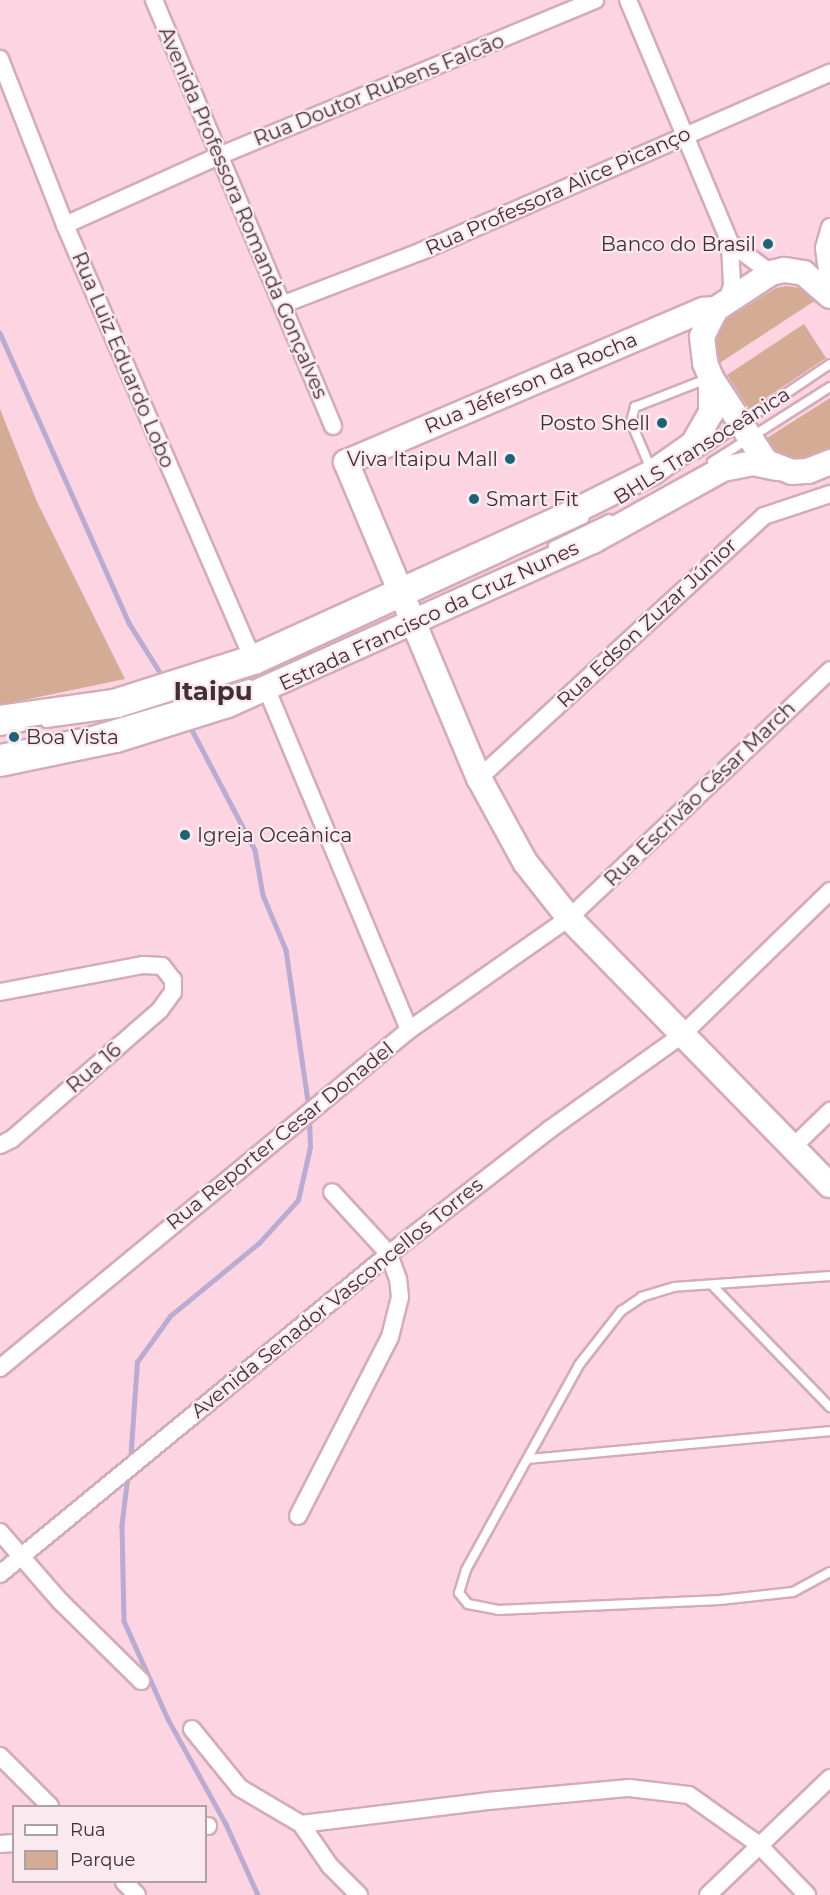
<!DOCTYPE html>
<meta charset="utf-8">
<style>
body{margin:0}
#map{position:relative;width:830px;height:1895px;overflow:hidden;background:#fdd4e2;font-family:Montserrat,sans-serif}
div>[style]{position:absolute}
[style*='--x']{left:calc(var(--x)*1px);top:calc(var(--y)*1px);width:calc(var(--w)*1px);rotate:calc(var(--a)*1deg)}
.green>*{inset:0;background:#d4ab94}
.stream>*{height:4.5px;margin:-2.25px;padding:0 2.25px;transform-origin:2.25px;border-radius:2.25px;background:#b9abd2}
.roads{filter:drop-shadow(2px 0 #d3acb9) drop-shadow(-2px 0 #d3acb9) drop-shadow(0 2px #d3acb9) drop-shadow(0 -2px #d3acb9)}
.lane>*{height:8px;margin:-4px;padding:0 4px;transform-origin:4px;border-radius:4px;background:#fff}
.street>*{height:16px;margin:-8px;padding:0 8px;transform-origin:8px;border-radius:8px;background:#fff}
.secondary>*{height:24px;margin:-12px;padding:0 12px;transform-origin:12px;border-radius:12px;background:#fff}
.dots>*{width:16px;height:16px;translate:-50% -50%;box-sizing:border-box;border:3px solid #fae9ee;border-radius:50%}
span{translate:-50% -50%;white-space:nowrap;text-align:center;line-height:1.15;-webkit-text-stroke:4.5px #fae9ee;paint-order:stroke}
.street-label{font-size:20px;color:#403035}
.poi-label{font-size:20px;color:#403035}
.right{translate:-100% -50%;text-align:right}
.left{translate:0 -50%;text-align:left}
.district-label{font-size:26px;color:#403035;font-weight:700}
.legend{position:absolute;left:12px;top:1805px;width:195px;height:78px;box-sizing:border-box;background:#fae9ee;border:2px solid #b09fa4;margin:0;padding:8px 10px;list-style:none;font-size:18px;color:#403035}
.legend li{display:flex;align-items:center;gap:12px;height:30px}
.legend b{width:30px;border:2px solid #b09fa4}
</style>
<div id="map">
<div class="green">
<i style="clip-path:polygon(786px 286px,808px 289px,816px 300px,718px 364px,713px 340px,722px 322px,776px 288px)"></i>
<i style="clip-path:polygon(804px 324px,826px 358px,749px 409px,727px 375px)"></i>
<i style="clip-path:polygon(830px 398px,830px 449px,803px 463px,776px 456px,767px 438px)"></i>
<i style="clip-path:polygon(0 409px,37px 502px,125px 679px,0 705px)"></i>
</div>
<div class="stream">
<i style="--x:0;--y:333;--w:317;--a:66"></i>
<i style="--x:129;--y:623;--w:64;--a:57.8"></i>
<i style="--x:192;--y:730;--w:136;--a:62.3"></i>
<i style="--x:255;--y:850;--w:46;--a:79.9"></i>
<i style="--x:263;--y:895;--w:60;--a:67.3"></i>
<i style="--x:286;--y:950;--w:160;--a:81.7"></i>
<i style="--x:130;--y:1462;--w:100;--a:-86"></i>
<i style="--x:137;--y:1362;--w:57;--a:-54.3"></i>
<i style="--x:170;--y:1316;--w:115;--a:-39.4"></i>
<i style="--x:259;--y:1243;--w:58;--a:-47.8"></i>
<i style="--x:298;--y:1200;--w:54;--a:-77.2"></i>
<i style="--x:310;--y:1147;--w:27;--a:-92"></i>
<i style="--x:128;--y:1476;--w:49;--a:97"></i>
<i style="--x:122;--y:1525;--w:96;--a:88.8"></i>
<i style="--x:124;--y:1621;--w:107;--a:65.8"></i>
<i style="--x:168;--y:1719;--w:120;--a:61.1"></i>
<i style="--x:226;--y:1824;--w:78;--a:65.7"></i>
</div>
<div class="roads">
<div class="lane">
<i style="--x:696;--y:454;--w:161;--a:-33.9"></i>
<i style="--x:712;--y:462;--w:140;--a:-32.4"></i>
<i style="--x:651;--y:469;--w:51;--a:-113.1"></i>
<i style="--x:631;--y:422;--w:16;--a:-75"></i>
<i style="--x:635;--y:407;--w:79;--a:-21.4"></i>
<i style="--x:553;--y:546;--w:62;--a:-25.7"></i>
<i style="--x:46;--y:723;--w:74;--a:-7.8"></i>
<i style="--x:119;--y:713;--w:146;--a:-17.6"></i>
<i style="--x:258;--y:669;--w:359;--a:-24.7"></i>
<i style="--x:0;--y:731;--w:22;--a:-10"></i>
<i style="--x:0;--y:749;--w:90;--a:-10.9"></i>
<i style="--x:88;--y:732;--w:168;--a:-16.6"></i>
<i style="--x:830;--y:1276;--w:156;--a:176"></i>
<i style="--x:674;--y:1287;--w:34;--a:163"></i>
<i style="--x:642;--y:1297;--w:25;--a:146"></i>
<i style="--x:621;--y:1311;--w:68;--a:127.9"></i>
<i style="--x:579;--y:1365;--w:234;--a:118.9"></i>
<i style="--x:466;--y:1570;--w:24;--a:107"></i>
<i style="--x:459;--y:1593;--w:14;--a:51"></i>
<i style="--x:468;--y:1604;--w:31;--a:11"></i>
<i style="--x:498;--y:1610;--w:222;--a:-2.6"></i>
<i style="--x:720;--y:1600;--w:73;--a:-6.3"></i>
<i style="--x:793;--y:1592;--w:42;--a:-28.4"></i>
<i style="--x:712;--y:1285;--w:170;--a:46"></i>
<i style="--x:528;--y:1459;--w:303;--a:-5.3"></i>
</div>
<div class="street">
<i style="--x:154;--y:0;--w:462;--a:67.2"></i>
<i style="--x:628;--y:0;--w:264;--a:67.2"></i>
<i style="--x:730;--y:243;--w:42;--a:87.3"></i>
<i style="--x:732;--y:285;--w:15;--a:106"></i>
<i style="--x:0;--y:59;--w:178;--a:68.6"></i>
<i style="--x:65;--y:225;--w:472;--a:66.6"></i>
<i style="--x:65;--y:225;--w:171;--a:-24.2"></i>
<i style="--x:221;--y:155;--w:405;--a:-22.5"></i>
<i style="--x:830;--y:227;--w:22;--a:106"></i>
<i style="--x:824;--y:248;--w:45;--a:82.4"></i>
<i style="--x:730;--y:243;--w:51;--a:36.2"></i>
<i style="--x:284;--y:304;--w:148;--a:-21"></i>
<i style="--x:422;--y:251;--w:445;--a:-23.6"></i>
<i style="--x:267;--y:690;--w:368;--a:67.3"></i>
<i style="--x:479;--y:778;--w:387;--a:-42.6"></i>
<i style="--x:764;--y:516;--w:70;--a:-18.4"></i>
<i style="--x:0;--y:992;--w:146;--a:-10.7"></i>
<i style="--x:143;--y:965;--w:19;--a:3"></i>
<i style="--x:162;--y:966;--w:18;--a:52"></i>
<i style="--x:173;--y:980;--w:12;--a:90"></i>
<i style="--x:173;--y:992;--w:22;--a:126"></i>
<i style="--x:160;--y:1010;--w:196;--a:138.9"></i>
<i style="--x:12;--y:1139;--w:13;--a:153"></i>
<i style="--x:793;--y:1147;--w:52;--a:-44.2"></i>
<i style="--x:0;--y:1368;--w:531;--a:-39.57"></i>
<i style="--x:409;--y:1030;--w:195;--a:-35"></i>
<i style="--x:569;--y:918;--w:360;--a:-43.5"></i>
<i style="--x:298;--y:1516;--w:201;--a:-62.8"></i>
<i style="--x:390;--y:1337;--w:41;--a:-76"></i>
<i style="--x:400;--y:1297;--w:18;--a:-96"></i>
<i style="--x:398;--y:1279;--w:27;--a:-110"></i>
<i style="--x:389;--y:1254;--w:84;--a:-132.6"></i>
<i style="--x:0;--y:1532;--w:91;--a:49"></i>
<i style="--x:60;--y:1601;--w:114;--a:44.6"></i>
<i style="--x:0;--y:1574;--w:504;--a:-39.44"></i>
<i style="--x:389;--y:1254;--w:204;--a:-37.8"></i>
<i style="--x:550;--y:1129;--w:163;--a:-35.5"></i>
<i style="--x:683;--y:1034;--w:205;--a:-44.2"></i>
<i style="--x:192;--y:1729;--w:76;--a:50.9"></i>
<i style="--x:240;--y:1788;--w:71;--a:30.5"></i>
<i style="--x:301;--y:1824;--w:188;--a:-7"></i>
<i style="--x:488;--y:1801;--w:142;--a:-5.3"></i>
<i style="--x:629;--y:1788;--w:60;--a:6.7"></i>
<i style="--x:689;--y:1795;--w:85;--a:35.4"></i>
<i style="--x:758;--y:1844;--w:71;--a:46.1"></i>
<i style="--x:0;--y:1756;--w:71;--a:45"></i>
<i style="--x:301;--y:1824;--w:51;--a:55.4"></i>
<i style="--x:330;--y:1866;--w:41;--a:45"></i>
<i style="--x:206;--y:1826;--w:2;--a:0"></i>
<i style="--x:0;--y:1844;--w:14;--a:-4"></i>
<i style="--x:124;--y:1882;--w:18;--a:45"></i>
<i style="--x:708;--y:1895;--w:169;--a:-43.8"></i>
</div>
<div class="secondary">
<i style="--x:830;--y:296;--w:35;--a:-139"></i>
<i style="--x:804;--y:273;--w:20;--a:-171"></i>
<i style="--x:784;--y:270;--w:13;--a:167"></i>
<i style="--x:771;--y:273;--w:66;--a:146.8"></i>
<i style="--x:716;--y:309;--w:31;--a:117"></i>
<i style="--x:702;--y:337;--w:26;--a:83"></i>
<i style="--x:705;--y:363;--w:16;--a:68"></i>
<i style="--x:711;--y:378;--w:100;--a:56.8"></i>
<i style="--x:766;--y:462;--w:28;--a:21"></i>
<i style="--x:792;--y:472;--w:16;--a:-4"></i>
<i style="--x:808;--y:471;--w:24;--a:-22"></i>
<i style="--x:716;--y:309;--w:13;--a:176"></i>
<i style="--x:703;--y:310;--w:388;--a:156.9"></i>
<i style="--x:346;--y:462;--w:343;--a:67.2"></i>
<i style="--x:479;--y:778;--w:96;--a:61.3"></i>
<i style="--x:525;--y:862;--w:71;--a:51.8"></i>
<i style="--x:569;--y:918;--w:373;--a:45.7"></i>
<i style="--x:0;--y:718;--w:115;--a:-8"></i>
<i style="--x:114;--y:702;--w:145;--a:-17.7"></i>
<i style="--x:252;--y:658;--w:348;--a:-24.4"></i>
<i style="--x:569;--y:514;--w:94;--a:-26.6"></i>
<i style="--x:653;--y:472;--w:49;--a:-35"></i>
<i style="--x:693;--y:444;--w:36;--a:-60"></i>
<i style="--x:711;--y:413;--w:35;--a:-90"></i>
<i style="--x:0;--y:764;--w:118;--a:-11.7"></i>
<i style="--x:116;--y:740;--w:117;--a:-17.4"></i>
<i style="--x:228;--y:705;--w:400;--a:-24.2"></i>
<i style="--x:593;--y:541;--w:149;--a:-29"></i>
<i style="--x:723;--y:469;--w:31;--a:-11"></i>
<i style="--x:753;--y:463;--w:24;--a:12"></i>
</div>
</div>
<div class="dots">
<i style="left:768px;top:244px;background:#1e6375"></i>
<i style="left:662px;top:423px;background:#1e6375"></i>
<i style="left:510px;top:459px;background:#1e6375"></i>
<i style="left:474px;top:499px;background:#1e6375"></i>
<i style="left:14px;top:737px;background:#1e6375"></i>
<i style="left:185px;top:835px;background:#1e6375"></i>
</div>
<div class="street-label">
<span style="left:379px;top:90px;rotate:-22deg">Rua Doutor Rubens Falcão</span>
<span style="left:558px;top:191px;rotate:-24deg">Rua Professora Alice Picanço</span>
<span style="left:243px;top:213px;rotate:67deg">Avenida Professora Romanda Gonçalves</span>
<span style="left:123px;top:360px;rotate:67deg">Rua Luiz Eduardo Lobo</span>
<span style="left:531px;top:383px;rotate:-23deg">Rua Jéferson da Rocha</span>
<span style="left:702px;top:446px;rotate:-32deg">BHLS Transoceânica</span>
<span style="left:429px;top:616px;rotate:-25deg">Estrada Francisco da Cruz Nunes</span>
<span style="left:647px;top:623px;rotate:-43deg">Rua Edson Zuzar Júnior</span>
<span style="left:700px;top:794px;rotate:-44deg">Rua Escrivão César March</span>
<span style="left:94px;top:1068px;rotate:-41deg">Rua 16</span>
<span style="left:280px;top:1136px;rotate:-39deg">Rua Reporter Cesar Donadel</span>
<span style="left:337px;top:1298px;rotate:-39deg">Avenida Senador Vasconcellos Torres</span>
</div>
<div class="poi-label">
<span class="right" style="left:756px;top:244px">Banco do Brasil</span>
<span class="right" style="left:650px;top:423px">Posto Shell</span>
<span class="right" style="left:498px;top:459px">Viva Itaipu Mall</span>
<span class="left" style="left:486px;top:499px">Smart Fit</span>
<span class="left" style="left:26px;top:737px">Boa Vista</span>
<span class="left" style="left:197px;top:835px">Igreja Oceânica</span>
</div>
<div class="district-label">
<span style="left:213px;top:692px">Itaipu</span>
</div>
<ul class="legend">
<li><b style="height:8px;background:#fff"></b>Rua</li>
<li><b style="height:16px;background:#d4ab94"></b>Parque</li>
</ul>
</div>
